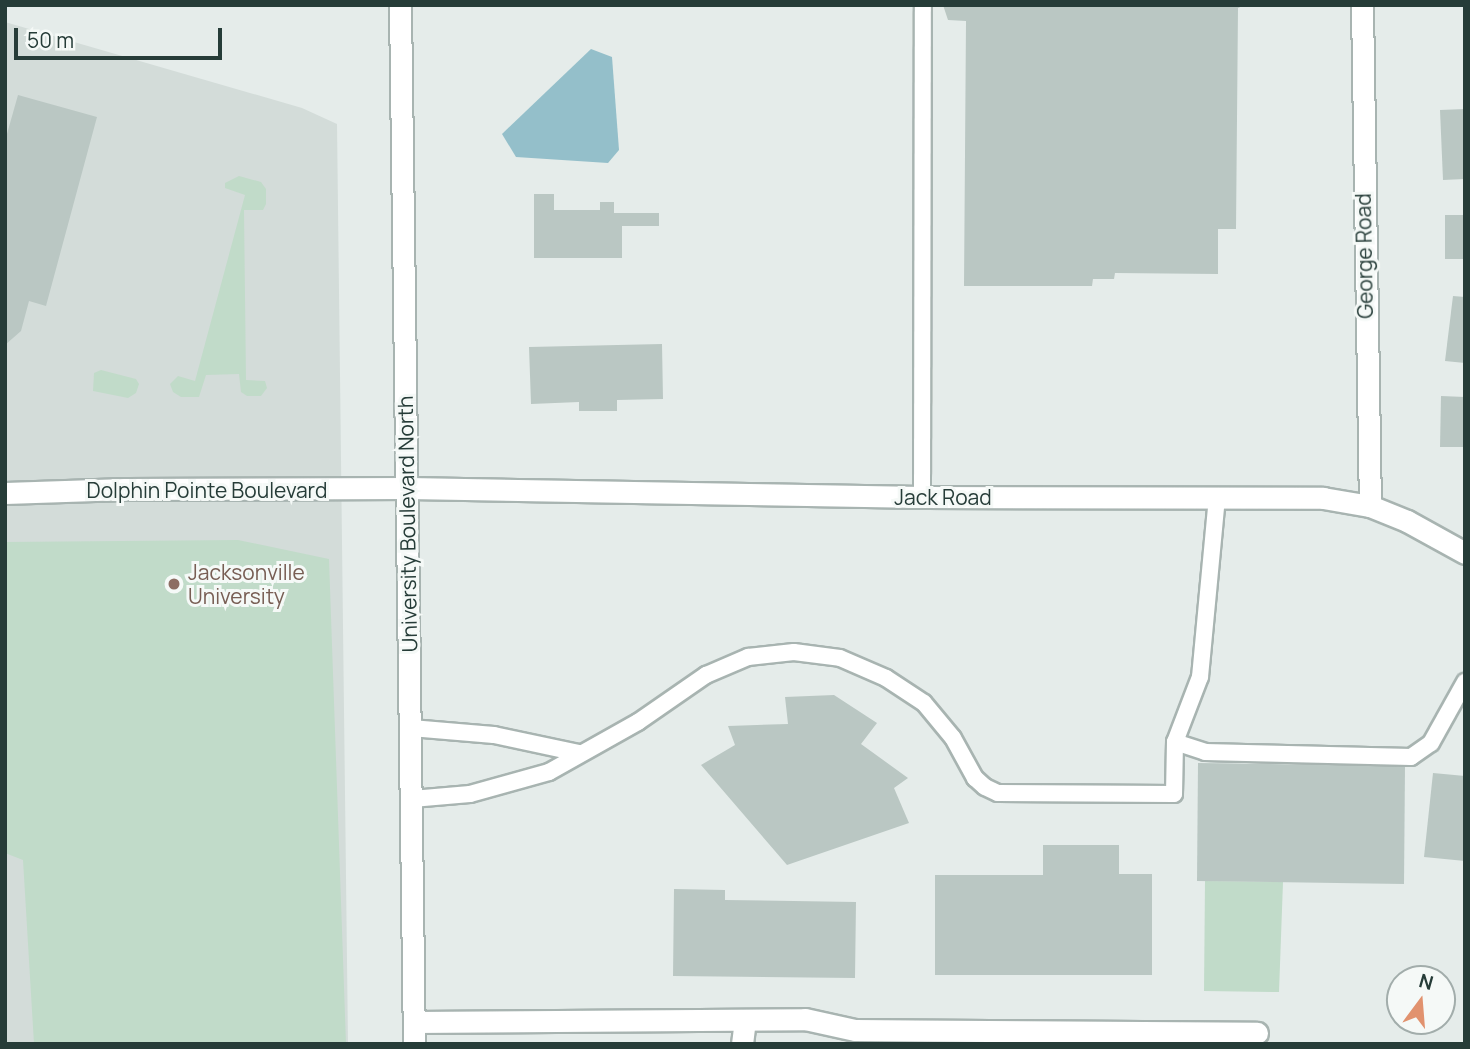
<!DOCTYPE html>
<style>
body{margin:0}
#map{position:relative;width:1470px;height:1049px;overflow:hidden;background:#e5ecea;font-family:Manrope,sans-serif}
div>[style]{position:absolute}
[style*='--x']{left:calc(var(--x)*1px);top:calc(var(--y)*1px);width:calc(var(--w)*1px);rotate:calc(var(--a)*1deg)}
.built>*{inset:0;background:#d3dcd9}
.green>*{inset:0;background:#c1dbc9}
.water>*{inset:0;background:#94bfca}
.building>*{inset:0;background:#bac7c3}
.roads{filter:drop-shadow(2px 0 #a8b4b1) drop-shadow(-2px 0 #a8b4b1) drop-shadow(0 2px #a8b4b1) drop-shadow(0 -2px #a8b4b1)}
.lane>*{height:16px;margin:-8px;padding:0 8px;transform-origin:8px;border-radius:8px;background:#fff}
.street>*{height:21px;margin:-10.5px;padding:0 10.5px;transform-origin:10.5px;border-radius:10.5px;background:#fff}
.secondary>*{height:21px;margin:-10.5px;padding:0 10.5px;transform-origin:10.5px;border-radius:10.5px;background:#fff}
.dots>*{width:19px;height:19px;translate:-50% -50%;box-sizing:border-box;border:4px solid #f5f9f7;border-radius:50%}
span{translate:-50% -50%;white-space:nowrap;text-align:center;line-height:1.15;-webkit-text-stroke:6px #f5f9f7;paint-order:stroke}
.street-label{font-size:21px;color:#263c38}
.education-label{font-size:21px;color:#785e54}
.left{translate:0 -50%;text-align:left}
.frame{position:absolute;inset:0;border:7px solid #263c38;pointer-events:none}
.north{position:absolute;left:1386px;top:965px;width:70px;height:70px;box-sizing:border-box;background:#f5f9f7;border:2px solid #a2adab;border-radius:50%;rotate:16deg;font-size:19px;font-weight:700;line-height:28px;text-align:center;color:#263c38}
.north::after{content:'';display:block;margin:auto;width:24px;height:32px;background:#e1926e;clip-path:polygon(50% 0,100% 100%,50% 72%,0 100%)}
.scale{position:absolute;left:14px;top:28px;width:208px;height:32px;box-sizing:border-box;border:4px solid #263c38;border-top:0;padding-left:9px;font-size:21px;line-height:24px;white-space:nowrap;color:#263c38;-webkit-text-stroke:5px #f5f9f7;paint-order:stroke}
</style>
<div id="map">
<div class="built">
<i style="clip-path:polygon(5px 22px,302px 108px,337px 124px,348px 1044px,5px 1044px)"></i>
</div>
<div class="green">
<i style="clip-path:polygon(239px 176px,261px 182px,266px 189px,266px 204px,263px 210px,244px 210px,246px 380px,265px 381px,267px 388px,261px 396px,247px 396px,241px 392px,239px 374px,206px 375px,199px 397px,181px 397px,173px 392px,170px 384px,178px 376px,195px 381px,245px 195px,225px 188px,225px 183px)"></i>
<i style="clip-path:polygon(101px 370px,136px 379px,139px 384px,136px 393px,128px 398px,93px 391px,94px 373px)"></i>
<i style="clip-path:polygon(238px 540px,329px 559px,346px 1044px,34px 1044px,23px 860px,5px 853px,5px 542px)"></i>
<i style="clip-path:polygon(1205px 881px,1283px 882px,1279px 992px,1204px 991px)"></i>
</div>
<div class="water">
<i style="clip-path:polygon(591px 49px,612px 57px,619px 150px,608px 163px,516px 157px,502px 134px)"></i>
</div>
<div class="building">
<i style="clip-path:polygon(943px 5px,1245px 5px,1238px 8px,1236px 229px,1218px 229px,1218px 274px,1115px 273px,1114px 279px,1093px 279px,1092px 286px,964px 286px,966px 21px,948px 20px)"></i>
<i style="clip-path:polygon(18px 95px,97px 117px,46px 306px,29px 301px,21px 331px,5px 345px,5px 141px)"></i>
<i style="clip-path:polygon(1465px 109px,1465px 179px,1443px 180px,1440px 110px)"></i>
<i style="clip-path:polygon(534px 194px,554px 194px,554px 210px,600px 210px,600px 202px,614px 202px,614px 213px,659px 213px,659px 226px,622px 226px,622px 258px,534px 258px)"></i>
<i style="clip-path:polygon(1445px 215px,1465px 215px,1465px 259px,1445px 259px)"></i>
<i style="clip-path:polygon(1453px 296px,1465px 297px,1465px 363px,1445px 361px)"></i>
<i style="clip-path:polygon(662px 344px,663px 399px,617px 400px,617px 411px,579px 411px,579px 402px,531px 404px,529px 347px)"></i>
<i style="clip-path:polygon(1441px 396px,1465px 397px,1465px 447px,1440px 447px)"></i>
<i style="clip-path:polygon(834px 695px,877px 723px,861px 744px,908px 778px,894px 788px,909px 823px,787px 865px,701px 765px,735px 745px,728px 726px,788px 724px,785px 697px)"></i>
<i style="clip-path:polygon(1198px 763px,1405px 766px,1404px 884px,1197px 881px)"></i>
<i style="clip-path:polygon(1433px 773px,1465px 776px,1465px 861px,1424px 857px)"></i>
<i style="clip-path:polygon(1043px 845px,1119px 845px,1119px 874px,1152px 874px,1152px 975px,935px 975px,935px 875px,1043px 875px)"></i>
<i style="clip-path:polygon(674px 889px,725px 890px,725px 900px,856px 902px,855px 978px,673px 976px)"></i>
</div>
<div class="roads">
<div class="lane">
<i style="--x:922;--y:497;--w:492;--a:-89.9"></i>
<i style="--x:411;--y:728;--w:83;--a:4.8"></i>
<i style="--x:494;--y:735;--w:87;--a:12"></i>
<i style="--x:1175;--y:742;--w:32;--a:18"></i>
<i style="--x:1205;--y:752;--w:206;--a:1.4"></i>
<i style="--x:1411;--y:757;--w:24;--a:-35"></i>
<i style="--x:1431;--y:743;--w:70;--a:-60.9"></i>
<i style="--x:412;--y:799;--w:58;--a:-4.9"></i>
<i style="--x:470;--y:794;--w:82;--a:-15.6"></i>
<i style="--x:549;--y:772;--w:102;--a:-29.3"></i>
<i style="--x:638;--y:722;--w:83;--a:-34.7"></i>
<i style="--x:706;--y:675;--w:46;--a:-23.2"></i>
<i style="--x:748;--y:657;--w:46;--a:-6.2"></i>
<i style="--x:794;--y:652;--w:46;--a:7.4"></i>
<i style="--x:840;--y:658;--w:50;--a:23.5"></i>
<i style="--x:886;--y:678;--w:45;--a:33.3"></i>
<i style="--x:924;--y:703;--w:45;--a:50.4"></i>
<i style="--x:953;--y:738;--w:46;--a:61.2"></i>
<i style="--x:975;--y:778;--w:13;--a:42"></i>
<i style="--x:985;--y:787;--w:14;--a:25"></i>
<i style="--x:998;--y:793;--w:176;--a:0.3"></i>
<i style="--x:1174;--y:794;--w:52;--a:-88.9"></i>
<i style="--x:1175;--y:742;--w:70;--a:-69"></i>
<i style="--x:1200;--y:677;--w:180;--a:-84.6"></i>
</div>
<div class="street">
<i style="--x:1362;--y:5;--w:501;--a:89.09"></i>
<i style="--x:5;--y:493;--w:120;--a:-1.9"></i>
<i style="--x:125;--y:489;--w:284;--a:-0.2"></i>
<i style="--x:409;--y:488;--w:513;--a:1.01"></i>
<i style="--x:922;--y:497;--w:401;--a:0.1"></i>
<i style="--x:1323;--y:498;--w:48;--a:9.7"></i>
<i style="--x:1370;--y:506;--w:40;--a:22"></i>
<i style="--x:1407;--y:521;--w:66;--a:28.9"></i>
<i style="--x:414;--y:1022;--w:391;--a:-0.4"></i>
<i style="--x:805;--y:1019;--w:51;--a:12.4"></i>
<i style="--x:855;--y:1030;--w:402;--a:0.4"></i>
<i style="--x:742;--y:1044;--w:24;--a:-83"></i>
</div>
<div class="secondary">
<i style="--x:400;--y:5;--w:1039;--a:89.23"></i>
</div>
</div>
<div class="dots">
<i style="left:174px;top:584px;background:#8d6e63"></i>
</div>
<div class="street-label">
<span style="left:1364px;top:256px;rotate:-91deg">George Road</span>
<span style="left:207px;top:490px">Dolphin Pointe Boulevard</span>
<span style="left:943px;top:497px">Jack Road</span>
<span style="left:407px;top:524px;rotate:-91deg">University Boulevard North</span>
</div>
<div class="education-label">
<span class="left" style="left:188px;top:584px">Jacksonville<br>University</span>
</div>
<div class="frame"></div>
<div class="north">N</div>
<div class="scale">50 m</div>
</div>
